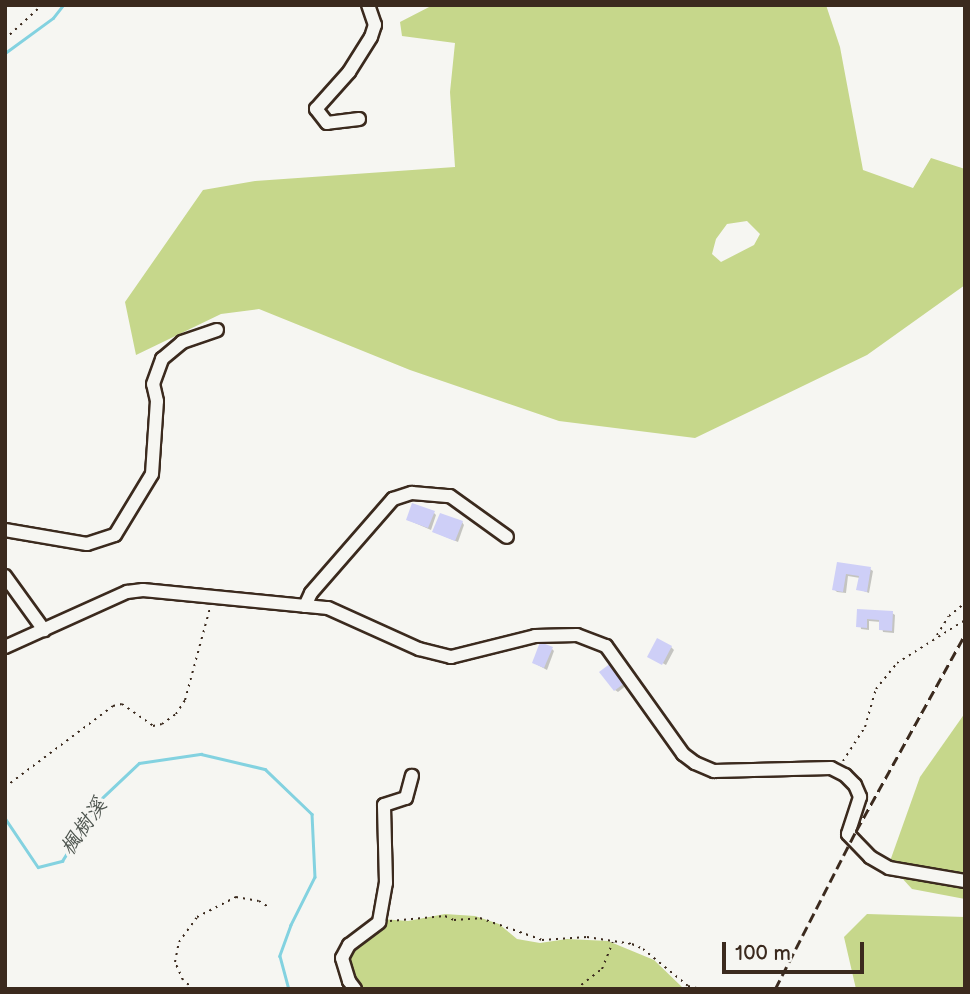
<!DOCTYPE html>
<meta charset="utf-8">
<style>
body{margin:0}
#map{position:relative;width:970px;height:994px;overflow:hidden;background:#f6f6f2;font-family:"Balsamiq Sans","LXGW WenKai TC",sans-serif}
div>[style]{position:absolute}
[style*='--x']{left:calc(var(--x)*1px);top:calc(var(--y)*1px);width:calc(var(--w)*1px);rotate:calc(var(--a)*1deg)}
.green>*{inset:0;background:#c6d78b}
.shadow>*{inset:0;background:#0003}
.stream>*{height:2.5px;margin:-1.25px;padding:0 1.25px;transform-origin:1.25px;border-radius:1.25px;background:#83d2e0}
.building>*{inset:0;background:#cecff7}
.path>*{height:2px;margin-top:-1px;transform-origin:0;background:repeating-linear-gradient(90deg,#3b2a1e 0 2px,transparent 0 7px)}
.roads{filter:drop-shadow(2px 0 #3b2a1e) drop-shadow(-2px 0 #3b2a1e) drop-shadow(0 2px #3b2a1e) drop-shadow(0 -2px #3b2a1e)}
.minor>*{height:12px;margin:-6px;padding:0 6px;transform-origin:6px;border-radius:6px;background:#f6f6f2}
.rail>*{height:2.5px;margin-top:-1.25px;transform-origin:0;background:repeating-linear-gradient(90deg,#3b2a1e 0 10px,transparent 0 15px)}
span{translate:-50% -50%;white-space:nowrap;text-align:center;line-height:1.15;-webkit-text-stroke:7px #f6f6f2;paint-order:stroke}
.water-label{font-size:21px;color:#4d544e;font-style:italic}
.frame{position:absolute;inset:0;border:7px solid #3b2a1e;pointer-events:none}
.scale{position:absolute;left:722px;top:942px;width:142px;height:32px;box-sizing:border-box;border:4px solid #3b2a1e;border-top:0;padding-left:9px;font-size:21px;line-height:24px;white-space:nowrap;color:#3b2a1e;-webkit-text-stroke:5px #f6f6f2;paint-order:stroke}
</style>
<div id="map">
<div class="green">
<i style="clip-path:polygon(evenodd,433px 5px,826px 5px,840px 47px,863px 170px,913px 188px,931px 158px,965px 169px,965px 285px,867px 355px,695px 438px,559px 421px,410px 370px,259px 309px,221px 314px,136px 355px,125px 302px,203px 190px,255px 181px,455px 167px,450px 92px,455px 43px,402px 36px,400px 22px,433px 5px,747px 221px,760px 234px,754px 245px,721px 262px,712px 254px,716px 239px,727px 224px,747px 221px)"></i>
<i style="clip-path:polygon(965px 713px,965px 899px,912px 889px,889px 864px,920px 777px)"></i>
<i style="clip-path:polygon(445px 914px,475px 916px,499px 924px,517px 939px,540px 943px,567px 939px,608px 941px,654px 960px,682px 987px,688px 989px,353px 989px,343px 948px,365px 924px,381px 919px,408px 921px)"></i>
<i style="clip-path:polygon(867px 914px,965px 917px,965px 989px,856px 989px,844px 937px)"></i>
</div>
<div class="shadow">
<i style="clip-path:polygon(434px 513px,436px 515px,431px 530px,408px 520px)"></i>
<i style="clip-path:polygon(462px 522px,464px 525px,458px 542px,434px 532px)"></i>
<i style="clip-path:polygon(839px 564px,870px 569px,873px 571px,869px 593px,858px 589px,860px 578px,848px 576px,846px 593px,837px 592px,834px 589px)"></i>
<i style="clip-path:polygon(859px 611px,892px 613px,895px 615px,894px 633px,883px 632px,881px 622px,869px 621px,869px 630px,861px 629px)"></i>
<i style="clip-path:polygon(671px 647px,674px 650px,666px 665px,650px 656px)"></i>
<i style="clip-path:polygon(552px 649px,554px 651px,547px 670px,534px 663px)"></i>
<i style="clip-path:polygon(611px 665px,627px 685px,618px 692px,615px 690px)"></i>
</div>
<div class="stream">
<i style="--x:5;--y:53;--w:59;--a:-36.1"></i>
<i style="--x:53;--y:18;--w:16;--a:-52"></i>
<i style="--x:5;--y:818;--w:59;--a:56"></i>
<i style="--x:38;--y:867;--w:25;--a:-14"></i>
<i style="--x:62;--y:861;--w:73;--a:-57.8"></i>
<i style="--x:101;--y:799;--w:52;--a:-43.5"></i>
<i style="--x:139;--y:763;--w:63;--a:-8.3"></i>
<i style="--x:201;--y:754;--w:66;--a:13.2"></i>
<i style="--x:265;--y:769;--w:65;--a:43.8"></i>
<i style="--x:312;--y:814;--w:63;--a:87.3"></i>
<i style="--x:315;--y:877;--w:54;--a:116.6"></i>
<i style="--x:291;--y:925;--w:33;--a:110"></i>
<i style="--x:280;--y:956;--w:34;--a:75"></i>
</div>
<div class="building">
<i style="clip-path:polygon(412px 503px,435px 511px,428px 528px,406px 520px)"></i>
<i style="clip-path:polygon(440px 513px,463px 521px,455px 541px,432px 532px)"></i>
<i style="clip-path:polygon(837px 562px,871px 567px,867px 592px,856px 590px,859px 576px,846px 574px,843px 592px,832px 590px)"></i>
<i style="clip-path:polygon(857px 609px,893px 611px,892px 631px,879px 630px,879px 620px,867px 619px,867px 628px,856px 627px)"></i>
<i style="clip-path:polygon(657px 638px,672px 646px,662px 665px,647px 657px)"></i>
<i style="clip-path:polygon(540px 642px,553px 647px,544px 668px,532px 663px)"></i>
<i style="clip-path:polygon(611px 663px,626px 682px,614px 691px,599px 672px)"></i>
</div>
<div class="path">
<i style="--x:5;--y:39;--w:50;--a:-42.6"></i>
<i style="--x:937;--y:635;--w:22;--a:-58"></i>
<i style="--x:949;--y:616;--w:21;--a:-39"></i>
<i style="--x:843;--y:761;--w:40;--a:-57.1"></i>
<i style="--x:865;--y:727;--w:40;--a:-74"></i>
<i style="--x:876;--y:689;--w:33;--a:-51"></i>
<i style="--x:897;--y:663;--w:80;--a:-32.3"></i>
<i style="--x:5;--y:787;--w:135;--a:-36.9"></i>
<i style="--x:113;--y:706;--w:9;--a:-13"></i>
<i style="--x:122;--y:704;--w:38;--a:35"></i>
<i style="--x:153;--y:726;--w:9;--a:-13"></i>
<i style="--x:162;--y:724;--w:17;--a:-36"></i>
<i style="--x:176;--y:714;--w:17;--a:-57"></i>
<i style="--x:185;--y:700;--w:95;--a:-74.8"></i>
<i style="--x:390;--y:921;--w:55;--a:-5.2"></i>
<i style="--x:445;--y:916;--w:10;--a:24"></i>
<i style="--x:454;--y:920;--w:26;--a:-4"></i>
<i style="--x:480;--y:918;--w:66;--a:19.5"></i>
<i style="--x:542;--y:940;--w:45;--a:-3.8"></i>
<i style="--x:587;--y:937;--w:46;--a:8.8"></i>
<i style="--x:632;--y:944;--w:12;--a:24"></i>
<i style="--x:643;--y:949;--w:58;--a:39.4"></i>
<i style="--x:688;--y:986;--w:13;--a:13"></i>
<i style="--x:194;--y:989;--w:14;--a:-141"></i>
<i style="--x:183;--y:980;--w:20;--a:-114"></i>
<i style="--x:175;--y:962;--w:20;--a:-79"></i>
<i style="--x:179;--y:942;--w:31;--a:-54"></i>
<i style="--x:197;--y:917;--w:44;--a:-27.1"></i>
<i style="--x:236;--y:897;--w:23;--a:10"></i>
<i style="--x:259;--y:901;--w:13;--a:32"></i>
<i style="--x:576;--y:989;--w:33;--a:-38"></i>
<i style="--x:602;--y:969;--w:29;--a:-68"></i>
</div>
<div class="roads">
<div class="minor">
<i style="--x:359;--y:119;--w:32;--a:173"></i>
<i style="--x:327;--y:123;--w:18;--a:-128"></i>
<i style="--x:316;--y:109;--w:50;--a:-48.3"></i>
<i style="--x:349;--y:72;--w:41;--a:-57.8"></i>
<i style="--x:371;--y:37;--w:13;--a:-72"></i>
<i style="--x:375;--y:25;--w:21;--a:-109"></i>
<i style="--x:5;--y:530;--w:83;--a:9.7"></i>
<i style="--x:87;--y:544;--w:29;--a:-18"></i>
<i style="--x:115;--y:535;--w:71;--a:-58.8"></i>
<i style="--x:152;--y:474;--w:73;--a:-86.1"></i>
<i style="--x:157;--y:401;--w:17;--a:-103"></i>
<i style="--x:153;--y:384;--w:27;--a:-70"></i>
<i style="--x:162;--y:359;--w:26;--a:-40"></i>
<i style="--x:182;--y:342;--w:37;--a:-19"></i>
<i style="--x:5;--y:576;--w:67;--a:54.2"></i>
<i style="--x:305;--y:606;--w:14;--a:-65"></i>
<i style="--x:311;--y:593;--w:125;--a:-48.9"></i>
<i style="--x:393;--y:499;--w:20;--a:-18"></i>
<i style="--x:412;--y:493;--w:38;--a:5"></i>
<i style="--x:450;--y:496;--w:70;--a:35.7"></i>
<i style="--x:5;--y:647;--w:134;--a:-24.3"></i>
<i style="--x:127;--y:592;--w:16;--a:-7"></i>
<i style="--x:143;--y:590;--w:186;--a:5.6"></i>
<i style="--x:328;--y:608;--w:100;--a:24.3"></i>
<i style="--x:419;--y:649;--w:33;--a:14"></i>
<i style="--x:451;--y:657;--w:87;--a:-14"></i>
<i style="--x:535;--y:636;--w:42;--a:-1.4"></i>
<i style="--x:577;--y:635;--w:31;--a:21"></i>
<i style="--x:606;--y:646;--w:133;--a:54.5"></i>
<i style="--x:683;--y:754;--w:15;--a:37"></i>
<i style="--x:695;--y:763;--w:21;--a:23"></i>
<i style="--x:714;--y:771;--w:117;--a:-1.5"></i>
<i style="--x:831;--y:768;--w:16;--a:27"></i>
<i style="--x:845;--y:775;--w:14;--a:45"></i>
<i style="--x:855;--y:785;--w:13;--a:67"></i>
<i style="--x:860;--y:797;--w:39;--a:108"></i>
<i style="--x:848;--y:834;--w:32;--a:46"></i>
<i style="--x:870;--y:857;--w:22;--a:30"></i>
<i style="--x:889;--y:868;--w:77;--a:9.7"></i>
<i style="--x:355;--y:989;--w:10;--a:-127"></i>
<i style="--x:349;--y:981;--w:24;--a:-107"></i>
<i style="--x:342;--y:958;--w:15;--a:-62"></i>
<i style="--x:349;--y:945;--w:38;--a:-37"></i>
<i style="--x:379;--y:922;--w:40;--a:-80"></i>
<i style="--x:386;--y:883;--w:78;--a:-91.5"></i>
<i style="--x:384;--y:805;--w:23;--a:-18"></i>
<i style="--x:406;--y:798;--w:23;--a:-75"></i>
</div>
</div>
<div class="rail">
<i style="--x:775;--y:989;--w:178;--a:-62.9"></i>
<i style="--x:856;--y:831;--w:225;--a:-61"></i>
</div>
<div class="water-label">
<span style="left:84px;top:827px;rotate:-55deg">楓樹溪</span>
</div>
<div class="frame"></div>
<div class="scale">100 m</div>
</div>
